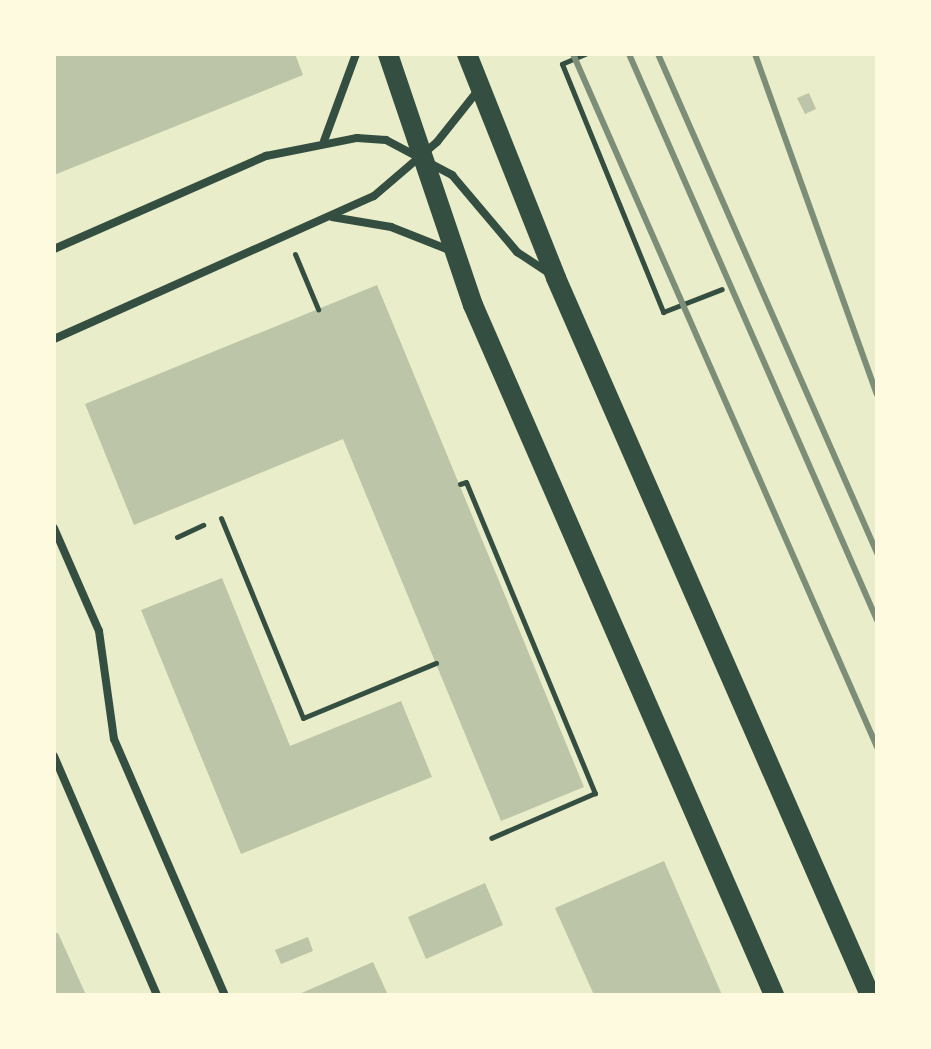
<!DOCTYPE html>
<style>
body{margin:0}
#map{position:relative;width:931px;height:1049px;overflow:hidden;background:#e9edc9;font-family:Manrope,sans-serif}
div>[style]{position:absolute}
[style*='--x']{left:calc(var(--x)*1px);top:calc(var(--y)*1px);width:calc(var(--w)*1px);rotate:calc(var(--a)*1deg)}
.building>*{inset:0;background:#bcc5a7}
.path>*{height:5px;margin:-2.5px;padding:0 2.5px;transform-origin:2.5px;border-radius:2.5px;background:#344e41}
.minor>*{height:8px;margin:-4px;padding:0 4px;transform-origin:4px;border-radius:4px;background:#344e41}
.primary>*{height:20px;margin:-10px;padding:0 10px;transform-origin:10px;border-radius:10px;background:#344e41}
.rail>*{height:6px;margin:-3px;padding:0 3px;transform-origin:3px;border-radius:3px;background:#7c8e77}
span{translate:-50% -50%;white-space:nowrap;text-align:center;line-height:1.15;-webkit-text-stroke:8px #fefae0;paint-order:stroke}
.frame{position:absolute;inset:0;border:56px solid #fefae0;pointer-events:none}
</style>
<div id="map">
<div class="building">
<i style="clip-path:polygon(54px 54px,295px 54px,303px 75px,54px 175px)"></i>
<i style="clip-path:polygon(809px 93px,816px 109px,805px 114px,797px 98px)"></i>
<i style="clip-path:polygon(377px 285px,584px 787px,501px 821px,343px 439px,134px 525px,85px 404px)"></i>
<i style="clip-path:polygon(222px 578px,290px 746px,401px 701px,432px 777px,241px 854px,141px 610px)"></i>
<i style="clip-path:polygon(664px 861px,722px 995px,594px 995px,555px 908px)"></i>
<i style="clip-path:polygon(485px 883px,503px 925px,426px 959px,408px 917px)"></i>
<i style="clip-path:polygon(54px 933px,58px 933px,86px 995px,54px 995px)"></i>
<i style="clip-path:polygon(308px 937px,313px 951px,281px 964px,275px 950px)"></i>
<i style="clip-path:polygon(373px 962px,388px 995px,297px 995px)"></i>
</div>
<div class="path">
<i style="--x:585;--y:54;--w:25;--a:157"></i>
<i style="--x:562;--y:64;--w:268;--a:67.8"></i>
<i style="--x:663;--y:312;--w:63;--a:-21.3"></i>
<i style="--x:295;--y:254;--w:60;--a:67.3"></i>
<i style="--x:460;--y:484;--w:6;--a:-18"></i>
<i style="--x:466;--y:482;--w:337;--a:67.5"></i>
<i style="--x:595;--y:793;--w:113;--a:156.6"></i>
<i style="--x:221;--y:518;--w:216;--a:67.7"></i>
<i style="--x:303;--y:718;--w:144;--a:-22.5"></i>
<i style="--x:177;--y:537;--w:29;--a:-25"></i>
</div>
<div class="minor">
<i style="--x:324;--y:141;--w:93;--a:-69.8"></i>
<i style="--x:332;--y:217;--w:60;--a:9.6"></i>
<i style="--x:391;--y:227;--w:66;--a:21.5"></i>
<i style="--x:54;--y:249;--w:232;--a:-23.7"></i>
<i style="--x:266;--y:156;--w:93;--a:-11.2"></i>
<i style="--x:357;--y:138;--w:29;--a:4"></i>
<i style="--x:386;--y:140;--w:75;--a:27.9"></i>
<i style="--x:452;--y:175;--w:101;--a:49.8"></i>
<i style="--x:517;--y:252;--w:42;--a:33.3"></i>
<i style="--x:54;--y:339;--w:350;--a:-24.1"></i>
<i style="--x:374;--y:196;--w:83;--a:-40.6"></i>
<i style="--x:437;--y:142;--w:69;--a:-51.5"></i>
<i style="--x:54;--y:528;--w:112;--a:66.4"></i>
<i style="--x:99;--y:631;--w:109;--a:82.1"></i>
<i style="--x:114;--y:739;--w:279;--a:66.6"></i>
<i style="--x:54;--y:756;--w:260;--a:66.7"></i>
</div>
<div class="primary">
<i style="--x:388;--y:54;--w:265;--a:71.3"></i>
<i style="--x:473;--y:305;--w:753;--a:66.43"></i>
<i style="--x:467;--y:54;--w:241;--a:68.3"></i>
<i style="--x:556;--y:278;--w:783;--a:66.35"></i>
</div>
<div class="rail">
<i style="--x:573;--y:54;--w:757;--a:66.31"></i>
<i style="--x:629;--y:54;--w:618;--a:66.34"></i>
<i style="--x:658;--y:54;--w:545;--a:66.3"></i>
<i style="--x:755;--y:54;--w:361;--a:70.3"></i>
</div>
<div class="frame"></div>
</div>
